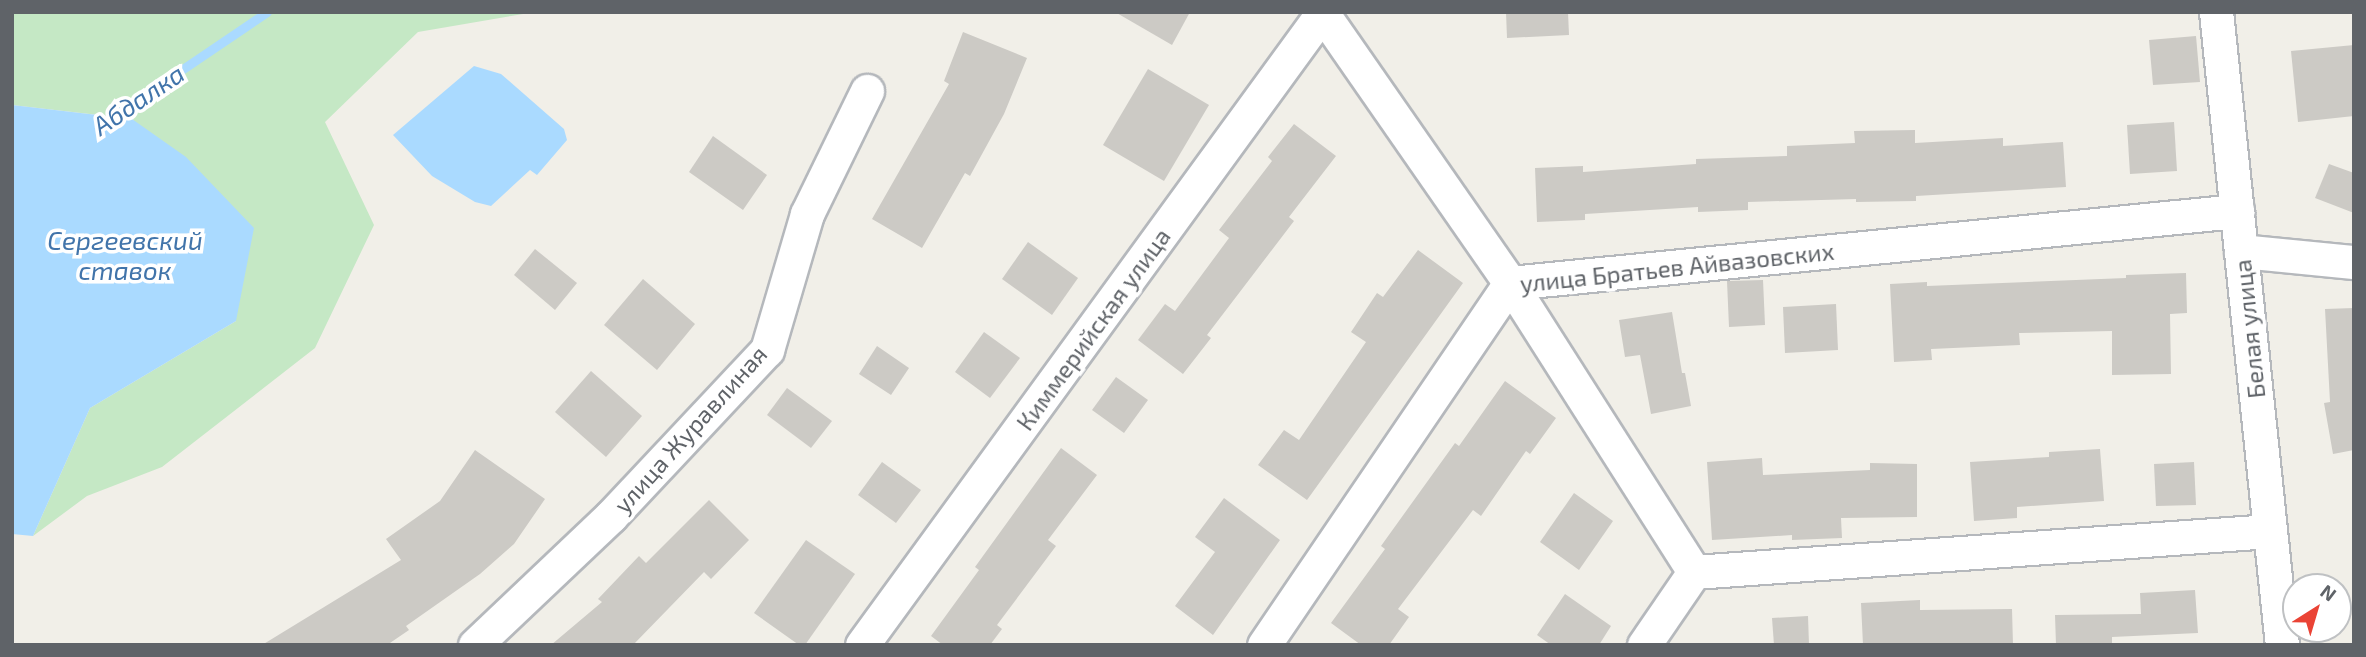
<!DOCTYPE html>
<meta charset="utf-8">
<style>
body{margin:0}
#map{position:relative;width:2366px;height:657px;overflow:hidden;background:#f1efe8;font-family:"Exo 2",sans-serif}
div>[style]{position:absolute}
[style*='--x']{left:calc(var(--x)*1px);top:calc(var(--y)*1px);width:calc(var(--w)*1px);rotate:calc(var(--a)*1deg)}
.green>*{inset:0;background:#c5e8c5}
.water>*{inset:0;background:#aadaff}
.stream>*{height:9px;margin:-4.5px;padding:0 4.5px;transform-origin:4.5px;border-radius:4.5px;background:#aadaff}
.building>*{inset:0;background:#cccac5}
.roads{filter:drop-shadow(2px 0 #b5b8bc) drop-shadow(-2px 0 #b5b8bc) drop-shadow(0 2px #b5b8bc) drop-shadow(0 -2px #b5b8bc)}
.minor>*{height:33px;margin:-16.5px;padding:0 16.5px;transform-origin:16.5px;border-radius:16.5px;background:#fff}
span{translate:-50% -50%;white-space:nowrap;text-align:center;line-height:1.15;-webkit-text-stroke:7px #fff;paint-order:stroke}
.street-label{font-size:24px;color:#5f6368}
.water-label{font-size:26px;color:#4174aa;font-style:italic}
.frame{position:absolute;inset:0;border:14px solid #5f6368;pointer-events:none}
.north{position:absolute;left:2282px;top:573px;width:70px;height:70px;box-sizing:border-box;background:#fff;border:2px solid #bfc1c3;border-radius:50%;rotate:37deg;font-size:19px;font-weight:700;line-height:28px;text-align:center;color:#5f6368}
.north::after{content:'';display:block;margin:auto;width:24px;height:32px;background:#ea4335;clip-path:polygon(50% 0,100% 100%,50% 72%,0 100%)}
</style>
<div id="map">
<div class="green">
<i style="clip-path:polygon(12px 12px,535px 12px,418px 32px,325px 122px,374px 225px,315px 348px,162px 467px,87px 496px,33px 536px,90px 408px,236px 321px,133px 119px,12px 105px)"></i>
</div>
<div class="water">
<i style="clip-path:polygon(474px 66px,501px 74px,564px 129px,567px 140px,537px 175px,530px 170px,491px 206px,475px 202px,432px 176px,393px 135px)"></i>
<i style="clip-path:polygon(12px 105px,132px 119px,186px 157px,254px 228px,236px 321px,90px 408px,33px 536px,12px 534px)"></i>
</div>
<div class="stream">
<i style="--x:103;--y:123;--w:198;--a:-34.1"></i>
</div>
<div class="building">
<i style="clip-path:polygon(1115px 12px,1190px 12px,1172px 45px)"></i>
<i style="clip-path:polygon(1506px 12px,1568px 12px,1569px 35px,1507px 38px)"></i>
<i style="clip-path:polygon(963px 32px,1027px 58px,1004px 114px,970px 176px,965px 173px,922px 248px,872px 219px,949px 84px,944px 81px)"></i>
<i style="clip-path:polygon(2196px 36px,2200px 82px,2153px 85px,2149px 40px)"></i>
<i style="clip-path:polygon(2354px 45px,2354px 116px,2298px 122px,2291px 51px)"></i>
<i style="clip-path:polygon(1148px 69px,1209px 105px,1164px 181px,1103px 145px)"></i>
<i style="clip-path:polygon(2174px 122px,2177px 171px,2130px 174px,2127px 125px)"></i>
<i style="clip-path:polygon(1294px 124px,1336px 156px,1289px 217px,1294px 221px,1207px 335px,1211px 338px,1183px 374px,1138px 340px,1165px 304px,1175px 311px,1229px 238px,1219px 230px,1272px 161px,1268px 157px)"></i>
<i style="clip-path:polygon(1915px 130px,1915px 143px,2003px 138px,2003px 146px,2063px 142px,2066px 187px,1916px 196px,1916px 201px,1856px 202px,1856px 199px,1748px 202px,1748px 210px,1698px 212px,1698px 207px,1585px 214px,1585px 220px,1537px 222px,1535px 168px,1583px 166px,1583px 172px,1696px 164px,1696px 159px,1787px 156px,1787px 146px,1855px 143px,1854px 131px)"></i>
<i style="clip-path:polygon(713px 136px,767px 175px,743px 210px,689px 172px)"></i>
<i style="clip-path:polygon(2329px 164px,2354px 173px,2354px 213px,2315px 198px)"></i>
<i style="clip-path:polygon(1028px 242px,1078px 278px,1052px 315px,1002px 279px)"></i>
<i style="clip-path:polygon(535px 249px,577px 283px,555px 310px,514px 275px)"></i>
<i style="clip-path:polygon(1418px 250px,1463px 283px,1307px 500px,1258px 465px,1284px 430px,1299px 440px,1366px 342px,1351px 332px,1377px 293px,1383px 297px)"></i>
<i style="clip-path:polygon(2186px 273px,2187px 313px,2170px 314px,2171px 374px,2112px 375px,2112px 331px,2019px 333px,2020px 345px,1931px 349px,1932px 360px,1894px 362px,1890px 284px,1927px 282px,1927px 286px,2126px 278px,2126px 275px)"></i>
<i style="clip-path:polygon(643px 279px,695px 324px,657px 370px,604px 325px)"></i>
<i style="clip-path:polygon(1763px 280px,1765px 325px,1729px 327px,1727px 281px)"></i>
<i style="clip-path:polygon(1836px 304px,1838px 350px,1785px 353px,1783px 307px)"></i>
<i style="clip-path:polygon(2354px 308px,2354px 450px,2333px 454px,2324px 403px,2330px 402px,2325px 309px)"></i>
<i style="clip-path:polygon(1672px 312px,1682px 373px,1685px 373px,1691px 406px,1651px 414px,1640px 355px,1625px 357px,1619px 320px)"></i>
<i style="clip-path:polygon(984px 332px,1020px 358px,990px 398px,955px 372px)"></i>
<i style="clip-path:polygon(877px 346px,909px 368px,891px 395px,859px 374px)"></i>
<i style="clip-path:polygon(591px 371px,642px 416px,606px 457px,555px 412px)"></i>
<i style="clip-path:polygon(1116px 377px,1148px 400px,1124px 433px,1092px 410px)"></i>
<i style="clip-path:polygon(1505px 381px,1556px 418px,1530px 454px,1526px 451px,1481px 516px,1473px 510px,1398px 609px,1409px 617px,1389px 645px,1361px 645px,1331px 623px,1385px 549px,1381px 546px,1455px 443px,1459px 446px)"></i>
<i style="clip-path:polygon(787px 388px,832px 421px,811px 448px,767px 415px)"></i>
<i style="clip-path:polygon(1061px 448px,1097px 475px,1048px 540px,1056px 546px,997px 625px,1002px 629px,990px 645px,943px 645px,931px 636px,979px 570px,975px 567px)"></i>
<i style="clip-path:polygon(2100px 449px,2104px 501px,2017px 507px,2017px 518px,1974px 521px,1970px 462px,2049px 457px,2049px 452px)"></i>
<i style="clip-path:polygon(475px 450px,545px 499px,514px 544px,480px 574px,406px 626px,409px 630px,387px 645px,262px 645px,401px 560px,386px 539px,440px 501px)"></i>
<i style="clip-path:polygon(1762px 458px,1763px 475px,1870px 470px,1870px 463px,1917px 464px,1917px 517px,1841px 518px,1842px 538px,1792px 540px,1792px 535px,1712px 540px,1707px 462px)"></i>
<i style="clip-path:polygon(882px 462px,921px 490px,896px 523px,858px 495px)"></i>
<i style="clip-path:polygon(2194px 462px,2196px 505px,2156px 506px,2154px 464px)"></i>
<i style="clip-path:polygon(1574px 493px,1613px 521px,1579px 570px,1540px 542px)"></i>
<i style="clip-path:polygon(1224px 498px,1280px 540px,1213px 635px,1175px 606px,1215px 552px,1195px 537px)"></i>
<i style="clip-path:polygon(709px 500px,749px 540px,711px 579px,704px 572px,633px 645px,551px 645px,602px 602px,598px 599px,639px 556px,646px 563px)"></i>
<i style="clip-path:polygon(806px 540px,855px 574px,805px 645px,799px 645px,754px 613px)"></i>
<i style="clip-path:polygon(2195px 590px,2198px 633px,2112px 637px,2112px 645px,2056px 645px,2055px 615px,2141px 614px,2140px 593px)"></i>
<i style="clip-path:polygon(1565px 594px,1611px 626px,1599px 645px,1551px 645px,1537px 635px)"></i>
<i style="clip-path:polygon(1920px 600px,1920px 610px,2012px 609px,2013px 645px,1863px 645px,1861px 603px)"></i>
<i style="clip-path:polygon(1808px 616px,1809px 645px,1774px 645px,1772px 618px)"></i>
</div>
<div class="roads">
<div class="minor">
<i style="--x:2216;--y:12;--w:636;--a:84.05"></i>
<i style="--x:1323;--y:14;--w:328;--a:55.2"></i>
<i style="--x:1510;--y:283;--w:343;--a:57.5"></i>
<i style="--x:2241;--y:251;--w:114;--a:5.6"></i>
<i style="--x:1694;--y:572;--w:577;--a:-4.07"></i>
<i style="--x:475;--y:645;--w:187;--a:-43.5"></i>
<i style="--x:611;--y:516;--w:228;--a:-46.8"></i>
<i style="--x:767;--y:350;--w:142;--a:-73.6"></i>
<i style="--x:807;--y:214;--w:137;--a:-64"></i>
<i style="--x:862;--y:645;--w:783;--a:-53.93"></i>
<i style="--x:1264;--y:645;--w:438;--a:-55.8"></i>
<i style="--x:1510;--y:283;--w:731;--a:-5.66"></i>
<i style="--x:1644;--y:645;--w:88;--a:-55.6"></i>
</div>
</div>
<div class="street-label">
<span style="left:1677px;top:267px;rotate:-6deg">улица Братьев Айвазовских</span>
<span style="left:1093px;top:329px;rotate:-54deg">Киммерийская улица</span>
<span style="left:2249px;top:329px;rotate:-96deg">Белая улица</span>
<span style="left:690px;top:429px;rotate:-48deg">улица Журавлиная</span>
</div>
<div class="water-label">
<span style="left:138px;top:99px;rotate:-34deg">Абдалка</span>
<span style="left:125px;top:255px">Сергеевский<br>ставок</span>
</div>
<div class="frame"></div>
<div class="north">N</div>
</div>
